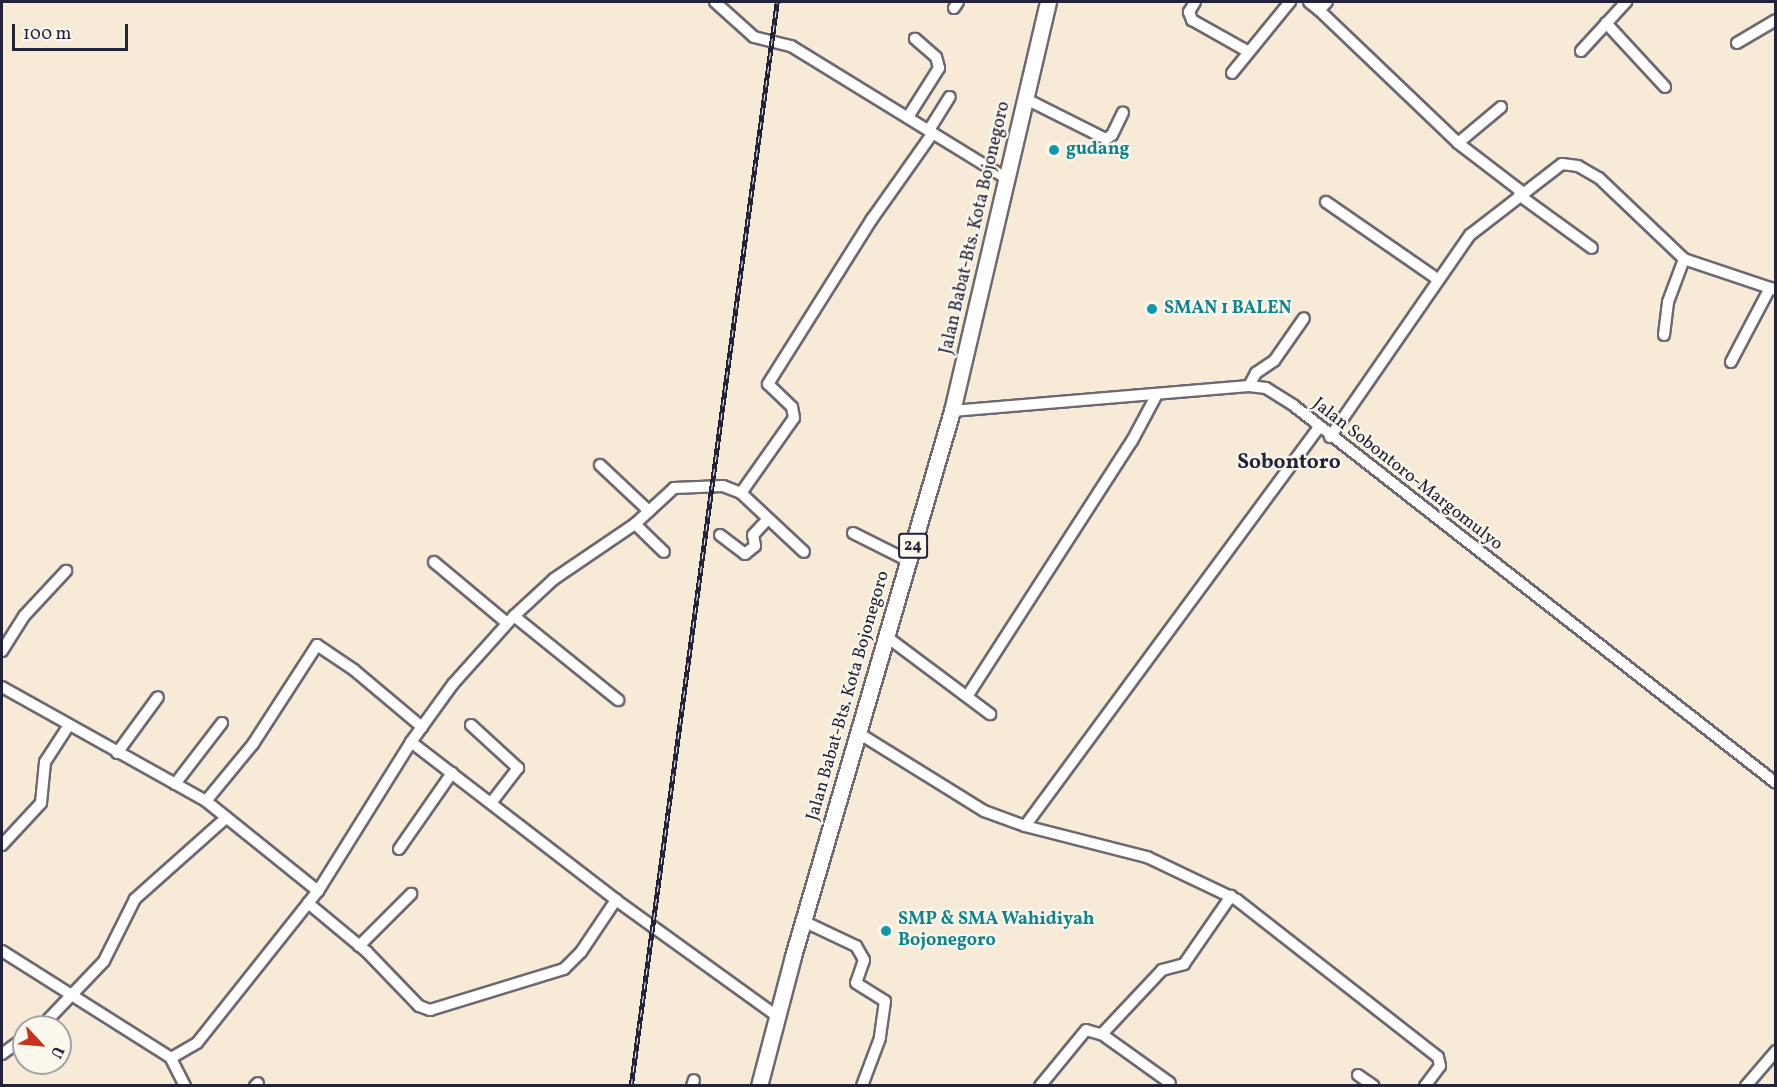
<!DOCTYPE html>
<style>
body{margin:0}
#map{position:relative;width:1777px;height:1087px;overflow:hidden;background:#f7ead6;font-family:Vollkorn,serif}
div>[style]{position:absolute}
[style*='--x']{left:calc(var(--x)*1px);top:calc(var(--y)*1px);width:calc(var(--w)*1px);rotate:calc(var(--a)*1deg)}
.roads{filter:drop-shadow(2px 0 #6d6871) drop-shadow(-2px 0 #6d6871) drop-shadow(0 2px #6d6871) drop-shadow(0 -2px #6d6871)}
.minor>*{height:10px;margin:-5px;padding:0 5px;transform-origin:5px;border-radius:5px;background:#fff}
.highway>*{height:15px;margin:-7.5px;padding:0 7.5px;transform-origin:7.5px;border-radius:7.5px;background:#fff}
.rail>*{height:4.5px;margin-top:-2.25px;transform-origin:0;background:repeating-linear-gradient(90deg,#fbf7ec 0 7px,#22223b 0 14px);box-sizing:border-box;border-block:2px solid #22223b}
.dots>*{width:16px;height:16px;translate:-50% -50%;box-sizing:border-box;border:3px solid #fbf7ec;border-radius:50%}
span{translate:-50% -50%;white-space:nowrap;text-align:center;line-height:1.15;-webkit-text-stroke:4.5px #fbf7ec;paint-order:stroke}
.shield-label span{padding:2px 4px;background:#fbf7ec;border:2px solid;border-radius:4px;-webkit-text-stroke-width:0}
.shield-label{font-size:16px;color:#22223b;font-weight:700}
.culture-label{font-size:18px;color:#0d838f;font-weight:700}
.left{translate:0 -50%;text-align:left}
.street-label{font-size:18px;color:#22223b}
.quarter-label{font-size:21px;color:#22223b;font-weight:700}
.frame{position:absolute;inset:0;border:3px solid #22223b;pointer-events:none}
.north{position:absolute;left:12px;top:1015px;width:60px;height:60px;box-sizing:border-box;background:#fbf7ec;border:2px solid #a4a2a5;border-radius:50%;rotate:116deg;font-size:16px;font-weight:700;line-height:24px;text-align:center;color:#22223b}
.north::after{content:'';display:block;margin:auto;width:21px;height:27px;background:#c8321e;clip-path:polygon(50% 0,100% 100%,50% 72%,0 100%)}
.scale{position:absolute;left:12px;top:24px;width:116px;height:27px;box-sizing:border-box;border:3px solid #22223b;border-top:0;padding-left:8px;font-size:18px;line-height:21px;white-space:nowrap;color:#22223b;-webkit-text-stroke:4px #fbf7ec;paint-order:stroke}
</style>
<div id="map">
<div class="roads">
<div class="minor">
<i style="--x:715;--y:2;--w:52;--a:41.9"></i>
<i style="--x:754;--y:37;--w:38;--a:14"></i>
<i style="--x:791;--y:46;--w:254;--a:31.6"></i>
<i style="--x:1195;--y:2;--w:12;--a:121"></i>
<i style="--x:1189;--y:12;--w:9;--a:69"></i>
<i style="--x:1192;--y:20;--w:65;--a:29.3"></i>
<i style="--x:1309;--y:2;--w:13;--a:39"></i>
<i style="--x:1319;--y:10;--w:11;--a:-45"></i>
<i style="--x:954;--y:8;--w:7;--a:-56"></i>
<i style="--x:1319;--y:10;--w:192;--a:43.7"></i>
<i style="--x:1458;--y:143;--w:81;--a:37.4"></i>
<i style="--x:1606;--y:23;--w:87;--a:47.3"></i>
<i style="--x:1737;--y:43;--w:45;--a:-30.5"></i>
<i style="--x:1581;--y:51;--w:67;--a:-47.4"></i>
<i style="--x:1232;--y:73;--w:92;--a:-50.8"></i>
<i style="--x:1026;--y:99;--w:89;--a:26.6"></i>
<i style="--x:1106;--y:139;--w:7;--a:-34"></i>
<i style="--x:1112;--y:135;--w:25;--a:-64"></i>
<i style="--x:908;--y:117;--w:58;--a:-57.7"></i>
<i style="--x:939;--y:68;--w:11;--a:-105"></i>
<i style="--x:936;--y:57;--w:28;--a:-139"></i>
<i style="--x:929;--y:130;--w:39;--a:-58"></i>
<i style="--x:1458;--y:143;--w:56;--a:-39.9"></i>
<i style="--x:1519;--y:195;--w:90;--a:36"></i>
<i style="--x:1326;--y:202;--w:135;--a:34.7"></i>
<i style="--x:1664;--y:335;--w:33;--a:-83"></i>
<i style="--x:1668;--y:302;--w:46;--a:-69.6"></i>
<i style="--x:1731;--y:362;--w:84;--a:-62.2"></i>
<i style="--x:1249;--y:386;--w:15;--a:-62"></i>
<i style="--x:1256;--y:373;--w:22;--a:-34"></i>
<i style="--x:1274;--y:361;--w:52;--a:-55.1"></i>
<i style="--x:952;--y:411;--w:298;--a:-4.8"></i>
<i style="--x:1249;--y:386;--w:17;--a:7"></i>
<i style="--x:1266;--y:388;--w:32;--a:32"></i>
<i style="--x:1293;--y:405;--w:613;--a:38.05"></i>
<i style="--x:1330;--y:437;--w:246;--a:-55.3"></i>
<i style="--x:1470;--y:235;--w:116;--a:-37.7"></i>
<i style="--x:1562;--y:164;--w:16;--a:7"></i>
<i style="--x:1578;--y:166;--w:24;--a:30"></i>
<i style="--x:1599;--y:178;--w:117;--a:43.6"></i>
<i style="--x:1684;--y:259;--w:97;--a:18.6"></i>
<i style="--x:600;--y:465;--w:67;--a:43.2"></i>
<i style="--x:741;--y:493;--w:86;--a:43.1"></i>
<i style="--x:635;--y:524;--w:40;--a:44"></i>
<i style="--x:853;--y:533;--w:63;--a:26.6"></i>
<i style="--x:720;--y:535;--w:31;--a:37"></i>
<i style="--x:745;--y:554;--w:13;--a:-39"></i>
<i style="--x:755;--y:546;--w:11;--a:-100"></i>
<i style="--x:753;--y:535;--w:22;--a:-47"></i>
<i style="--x:434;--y:562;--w:95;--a:39.9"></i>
<i style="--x:514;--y:616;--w:134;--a:38.9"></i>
<i style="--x:887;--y:637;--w:129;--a:36.8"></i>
<i style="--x:2;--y:651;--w:41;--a:-57.8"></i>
<i style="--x:24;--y:616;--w:62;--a:-47"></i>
<i style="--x:2;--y:687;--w:234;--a:29.2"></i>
<i style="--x:206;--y:801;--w:144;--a:38.8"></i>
<i style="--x:968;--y:695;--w:302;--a:-57.2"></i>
<i style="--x:1132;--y:441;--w:51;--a:-61.9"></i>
<i style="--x:471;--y:725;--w:64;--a:42.5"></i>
<i style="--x:518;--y:768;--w:44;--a:127.6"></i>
<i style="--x:860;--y:734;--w:146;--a:31.8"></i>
<i style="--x:984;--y:811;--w:44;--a:20.1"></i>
<i style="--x:1025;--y:826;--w:126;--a:14.3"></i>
<i style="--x:1147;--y:857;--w:100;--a:25.5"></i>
<i style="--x:1237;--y:900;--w:255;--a:38"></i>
<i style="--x:1438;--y:1057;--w:9;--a:77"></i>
<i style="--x:1440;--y:1066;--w:25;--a:127"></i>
<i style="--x:411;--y:742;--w:72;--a:-54.1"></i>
<i style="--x:453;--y:684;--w:91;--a:-48.1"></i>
<i style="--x:514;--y:616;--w:54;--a:-42.8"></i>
<i style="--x:554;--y:579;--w:98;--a:-34.2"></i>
<i style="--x:635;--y:524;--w:53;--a:-42.7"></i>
<i style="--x:674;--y:488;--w:49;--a:-2.3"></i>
<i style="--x:723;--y:486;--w:19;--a:21"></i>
<i style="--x:741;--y:493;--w:92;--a:-54.8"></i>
<i style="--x:794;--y:418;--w:11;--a:-100"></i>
<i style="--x:792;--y:407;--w:33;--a:-136"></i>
<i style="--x:768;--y:384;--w:195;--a:-57.8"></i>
<i style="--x:872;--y:219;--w:105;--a:-54.7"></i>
<i style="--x:117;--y:753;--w:69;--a:-53.8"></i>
<i style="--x:175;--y:784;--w:77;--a:-52.4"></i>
<i style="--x:206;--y:801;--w:74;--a:-50.5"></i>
<i style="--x:253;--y:744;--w:118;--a:-57.1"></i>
<i style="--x:317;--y:645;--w:45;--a:34"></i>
<i style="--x:354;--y:670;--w:89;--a:40"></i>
<i style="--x:1025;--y:826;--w:496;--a:-53.6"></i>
<i style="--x:2;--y:845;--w:57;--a:-47.1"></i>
<i style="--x:41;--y:803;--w:41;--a:-84.4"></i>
<i style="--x:45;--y:762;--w:44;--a:-57"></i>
<i style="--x:399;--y:849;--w:93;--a:-55.1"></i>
<i style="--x:308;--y:903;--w:77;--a:39.7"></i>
<i style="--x:367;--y:952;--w:75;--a:46.1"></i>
<i style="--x:419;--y:1006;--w:12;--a:20"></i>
<i style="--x:430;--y:1010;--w:140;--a:-17"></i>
<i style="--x:564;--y:969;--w:24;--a:-45"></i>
<i style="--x:581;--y:952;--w:63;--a:-56.1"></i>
<i style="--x:803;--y:921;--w:59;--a:25.3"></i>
<i style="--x:856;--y:946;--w:16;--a:60"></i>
<i style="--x:864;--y:960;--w:24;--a:109"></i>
<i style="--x:856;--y:983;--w:34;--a:32"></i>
<i style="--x:885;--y:1001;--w:37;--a:98"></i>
<i style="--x:880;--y:1038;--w:51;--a:110.6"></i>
<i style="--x:359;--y:946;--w:74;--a:-45"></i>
<i style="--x:2;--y:951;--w:200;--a:32.3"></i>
<i style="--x:41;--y:1027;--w:91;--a:-46.3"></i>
<i style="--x:104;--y:961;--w:69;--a:-63.4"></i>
<i style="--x:135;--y:899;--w:122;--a:-41.7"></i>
<i style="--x:1102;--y:1034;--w:88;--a:-46.8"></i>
<i style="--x:1162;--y:970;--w:23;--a:-15"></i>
<i style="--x:1184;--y:964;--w:83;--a:-55.3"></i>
<i style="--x:2;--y:1054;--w:27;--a:-36"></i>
<i style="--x:1358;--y:1075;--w:19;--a:35"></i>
<i style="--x:185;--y:1086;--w:31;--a:-117"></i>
<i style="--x:171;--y:1058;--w:30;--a:-30"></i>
<i style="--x:197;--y:1043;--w:194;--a:-51.5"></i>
<i style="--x:318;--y:891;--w:176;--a:-58"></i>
<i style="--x:411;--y:742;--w:259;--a:37.6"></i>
<i style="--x:616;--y:900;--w:198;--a:35.8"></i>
<i style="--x:255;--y:1086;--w:4;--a:-45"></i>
<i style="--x:692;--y:1086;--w:6;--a:-72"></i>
<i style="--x:1040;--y:1086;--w:72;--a:-50.6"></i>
<i style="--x:1086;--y:1030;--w:18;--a:16"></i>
<i style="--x:1103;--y:1035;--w:82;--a:35.6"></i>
<i style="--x:1746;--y:1086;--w:46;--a:-49.4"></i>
</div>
<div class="highway">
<i style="--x:759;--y:1086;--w:134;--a:-75.3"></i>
<i style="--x:793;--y:956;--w:568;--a:-73.74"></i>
<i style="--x:952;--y:411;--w:420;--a:-76.8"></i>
</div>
</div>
<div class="rail">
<i style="--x:631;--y:1086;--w:1094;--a:-82.33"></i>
</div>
<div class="dots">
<i style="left:1054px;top:150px;background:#0f9aa8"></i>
<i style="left:1152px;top:309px;background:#0f9aa8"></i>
<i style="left:886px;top:931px;background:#0f9aa8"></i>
</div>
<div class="shield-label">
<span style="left:913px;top:546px">24</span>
</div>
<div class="culture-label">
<span class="left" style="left:1066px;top:150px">gudang</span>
<span class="left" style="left:1164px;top:309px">SMAN 1 BALEN</span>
<span class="left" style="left:898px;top:931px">SMP &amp; SMA Wahidiyah<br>Bojonegoro</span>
</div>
<div class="street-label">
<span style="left:976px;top:228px;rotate:-77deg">Jalan Babat-Bts. Kota Bojonegoro</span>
<span style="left:1407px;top:475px;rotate:38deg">Jalan Sobontoro-Margomulyo</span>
<span style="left:849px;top:696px;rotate:-74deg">Jalan Babat-Bts. Kota Bojonegoro</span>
</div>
<div class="quarter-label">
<span style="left:1289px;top:463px">Sobontoro</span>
</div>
<div class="frame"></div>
<div class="north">U</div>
<div class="scale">100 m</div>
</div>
